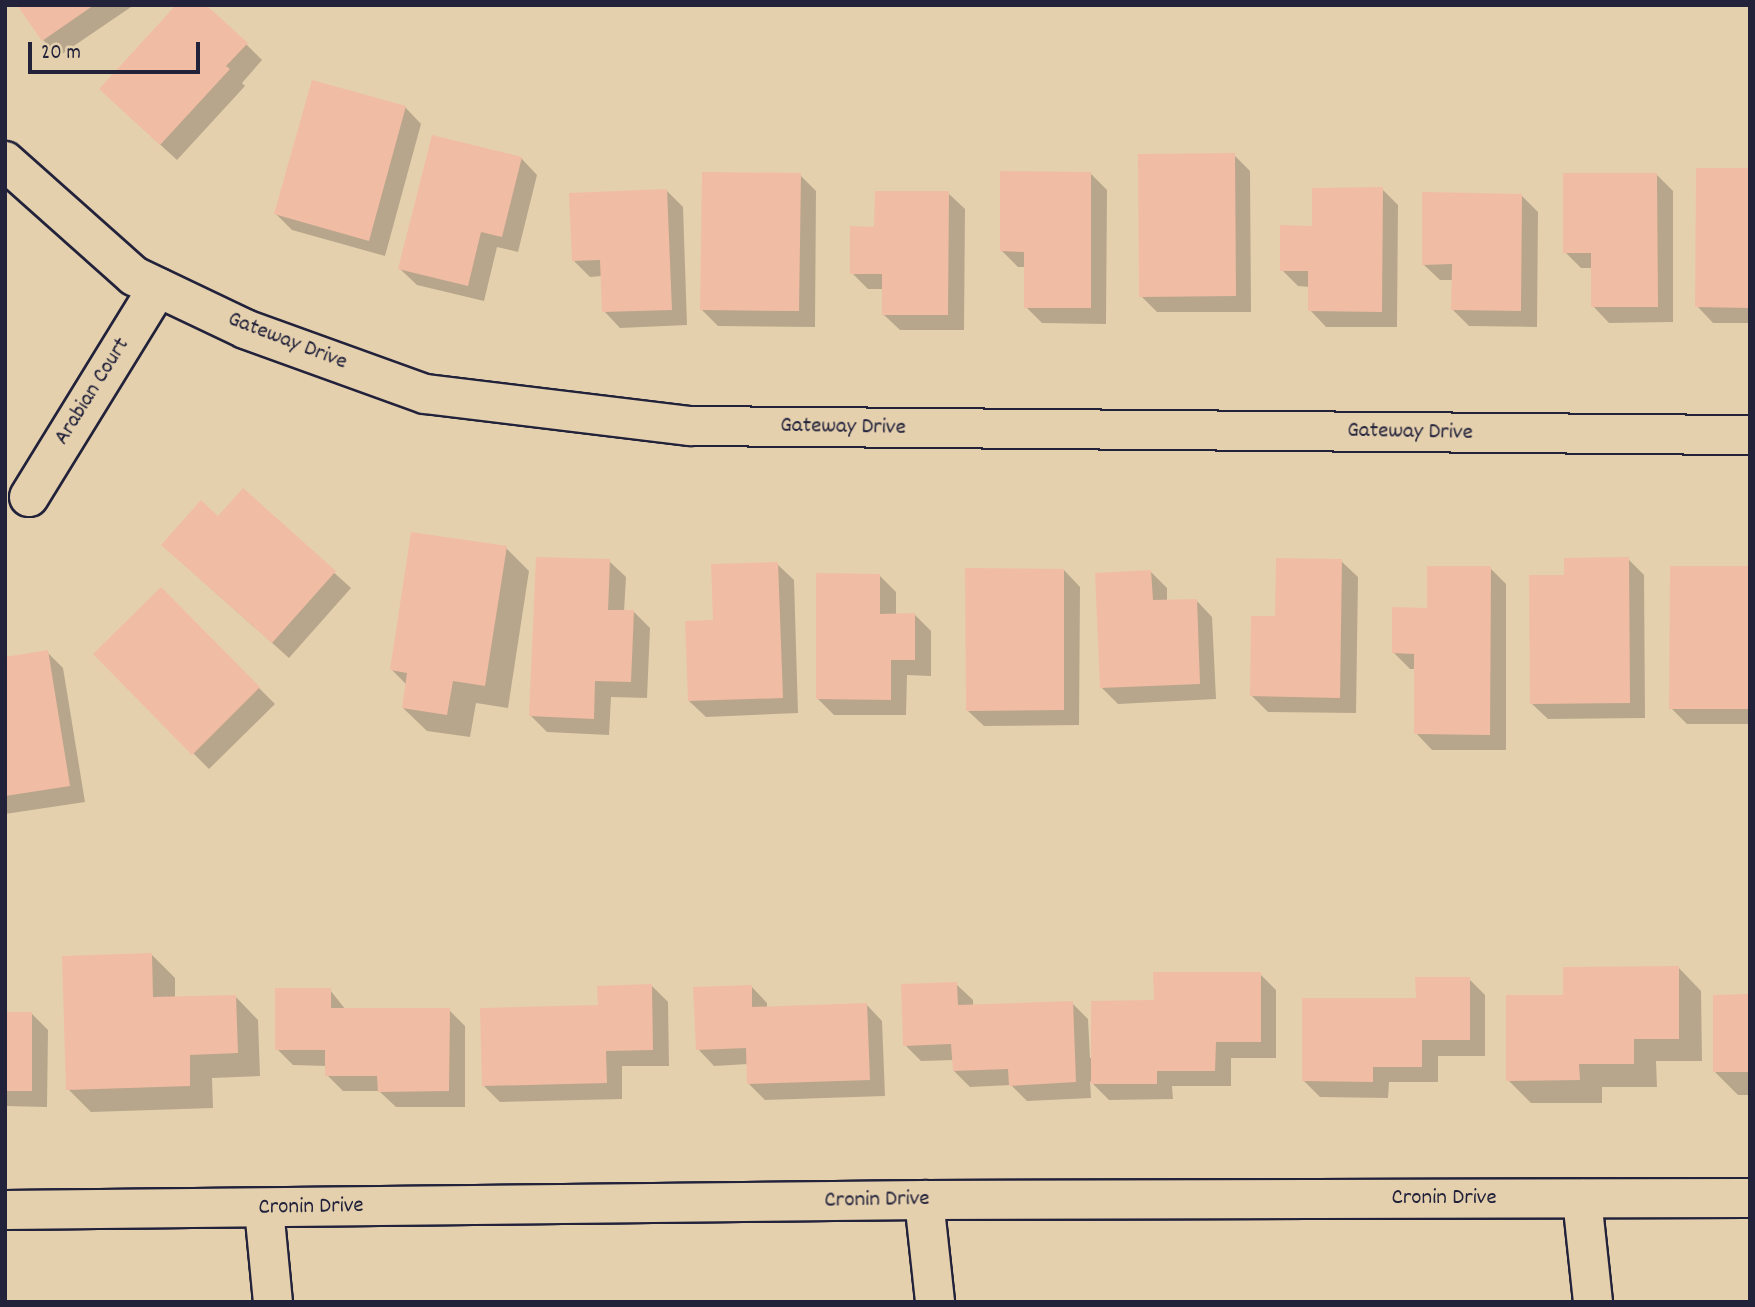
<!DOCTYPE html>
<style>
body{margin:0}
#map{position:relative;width:1755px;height:1307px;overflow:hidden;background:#e5d0ae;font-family:Dekko,sans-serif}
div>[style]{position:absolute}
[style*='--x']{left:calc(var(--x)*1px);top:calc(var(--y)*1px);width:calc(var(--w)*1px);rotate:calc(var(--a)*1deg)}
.shadow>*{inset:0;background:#0003}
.building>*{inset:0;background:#f1bca4}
.roads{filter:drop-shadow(2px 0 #22223b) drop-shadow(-2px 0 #22223b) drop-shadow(0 2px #22223b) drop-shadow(0 -2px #22223b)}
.minor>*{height:38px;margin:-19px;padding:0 19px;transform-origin:19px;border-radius:19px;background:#e5d0ae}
span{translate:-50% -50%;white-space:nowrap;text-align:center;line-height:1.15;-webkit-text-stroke:6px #e5d0ae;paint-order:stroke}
.street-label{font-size:23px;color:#22223b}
.frame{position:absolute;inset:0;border:7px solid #22223b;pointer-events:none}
.scale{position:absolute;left:28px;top:42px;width:172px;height:32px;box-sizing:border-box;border:4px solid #22223b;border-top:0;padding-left:9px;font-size:21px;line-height:24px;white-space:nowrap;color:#22223b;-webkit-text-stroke:5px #e5d0ae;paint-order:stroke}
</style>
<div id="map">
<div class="shadow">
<i style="clip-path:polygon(19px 5px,134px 5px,59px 56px,43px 40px)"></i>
<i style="clip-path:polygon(246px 44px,262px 60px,242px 83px,245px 86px,177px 160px,117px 105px)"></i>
<i style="clip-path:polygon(405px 107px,421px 124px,385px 256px,292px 230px,276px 214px)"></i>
<i style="clip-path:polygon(1234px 155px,1250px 171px,1251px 312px,1157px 312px,1141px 296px)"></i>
<i style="clip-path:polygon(521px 158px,537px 175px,518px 252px,497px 247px,484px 301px,417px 285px,400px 269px)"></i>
<i style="clip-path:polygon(1750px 170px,1750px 323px,1713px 323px,1697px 306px)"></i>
<i style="clip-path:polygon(1090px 173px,1107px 190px,1106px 324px,1042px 323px,1026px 307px,1025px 267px,1018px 267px,1001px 250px)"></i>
<i style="clip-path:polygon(800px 175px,816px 191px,815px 327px,718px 326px,702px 310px)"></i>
<i style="clip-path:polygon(1657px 175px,1673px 191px,1673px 322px,1609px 323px,1593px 306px,1593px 268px,1581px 268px,1565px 252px)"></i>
<i style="clip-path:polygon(1382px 189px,1398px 205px,1397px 327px,1326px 327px,1310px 310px,1310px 287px,1298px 286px,1282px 270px,1314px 227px)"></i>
<i style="clip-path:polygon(667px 191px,683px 207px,687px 325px,620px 328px,604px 311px,602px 276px,590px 277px,574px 261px)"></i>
<i style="clip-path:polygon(948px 193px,965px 209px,964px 330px,900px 330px,883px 314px,884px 289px,868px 289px,852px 273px,876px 228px)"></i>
<i style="clip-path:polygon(1521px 195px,1538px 212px,1537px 327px,1469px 326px,1453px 310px,1453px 280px,1440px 280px,1423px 264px)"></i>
<i style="clip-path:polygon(244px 491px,351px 588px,289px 658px,180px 561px)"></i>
<i style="clip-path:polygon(506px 548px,529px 571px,508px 708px,476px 703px,470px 737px,427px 731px,403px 708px,407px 685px,392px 670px)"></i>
<i style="clip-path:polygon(1628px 559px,1644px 575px,1645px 718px,1548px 719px,1531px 703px)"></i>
<i style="clip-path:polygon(609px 561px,626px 577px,624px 612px,634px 612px,650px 628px,647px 698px,611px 697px,609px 735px,547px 732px,531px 716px)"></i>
<i style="clip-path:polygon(1341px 561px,1358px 577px,1356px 713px,1268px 712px,1252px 696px,1277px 618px)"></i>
<i style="clip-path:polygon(777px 564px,794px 580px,798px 713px,706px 717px,689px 701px)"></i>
<i style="clip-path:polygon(1490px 568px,1506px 584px,1506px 750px,1432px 750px,1416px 733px,1416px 669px,1410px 669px,1393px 652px,1429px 610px)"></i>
<i style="clip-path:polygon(1750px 568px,1750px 724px,1687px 724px,1671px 708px)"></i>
<i style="clip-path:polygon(1064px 570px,1080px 587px,1079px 725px,984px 726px,967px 710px)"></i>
<i style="clip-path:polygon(1151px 572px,1167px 588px,1167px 601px,1196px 600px,1212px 617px,1216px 699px,1118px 704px,1102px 688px)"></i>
<i style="clip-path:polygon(879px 575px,896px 592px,896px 615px,915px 615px,931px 631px,931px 676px,907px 675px,906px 715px,834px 715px,817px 698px)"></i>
<i style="clip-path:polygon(161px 590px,275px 704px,209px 769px,95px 654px)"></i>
<i style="clip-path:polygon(47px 652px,63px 668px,85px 802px,5px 814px,5px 659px)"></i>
<i style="clip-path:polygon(151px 954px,175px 978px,175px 998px,235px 996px,258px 1020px,260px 1076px,212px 1078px,213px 1108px,91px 1112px,68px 1089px)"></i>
<i style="clip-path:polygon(1678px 967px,1701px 991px,1702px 1061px,1656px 1061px,1657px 1087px,1602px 1087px,1602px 1103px,1531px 1103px,1508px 1080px)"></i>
<i style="clip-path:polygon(1260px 974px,1276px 990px,1276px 1058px,1231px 1058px,1231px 1086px,1172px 1086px,1173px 1099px,1109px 1100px,1090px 1081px,1091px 1098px,1027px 1101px,1011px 1085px,970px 1087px,954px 1071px,954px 1060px,921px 1061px,905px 1045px,956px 984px,973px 1000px,973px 1006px,1072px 1003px,1088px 1019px,1090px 1058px,1093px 1058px,1155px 1002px)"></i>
<i style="clip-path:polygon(1469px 979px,1485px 995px,1485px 1056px,1438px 1056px,1438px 1082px,1389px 1082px,1388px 1098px,1320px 1097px,1304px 1081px)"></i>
<i style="clip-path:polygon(651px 985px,668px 1002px,669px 1066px,622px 1066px,622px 1099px,500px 1102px,483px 1085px,600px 1007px)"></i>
<i style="clip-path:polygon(751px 986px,767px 1003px,767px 1008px,866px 1004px,882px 1021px,885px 1096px,765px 1100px,749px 1084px,748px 1064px,714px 1066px,698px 1049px)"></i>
<i style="clip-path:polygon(330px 990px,346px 1010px,449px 1010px,465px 1026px,465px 1107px,396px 1107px,379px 1091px,343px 1091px,327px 1075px,327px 1066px,293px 1065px,277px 1049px)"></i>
<i style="clip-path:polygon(1750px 996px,1750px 1095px,1738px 1095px,1715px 1072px)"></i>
<i style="clip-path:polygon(5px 1014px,32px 1014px,48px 1030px,47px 1107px,5px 1106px)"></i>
</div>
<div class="building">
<i style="clip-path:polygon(17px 5px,94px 5px,42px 41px)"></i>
<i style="clip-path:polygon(176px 5px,206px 5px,248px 43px,226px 66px,230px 69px,160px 145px,99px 89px)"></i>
<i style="clip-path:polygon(312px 80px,406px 106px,369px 241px,274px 214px)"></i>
<i style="clip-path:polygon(432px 135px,522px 157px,502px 237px,481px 232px,468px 286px,398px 269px)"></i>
<i style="clip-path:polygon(1235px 153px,1236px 296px,1139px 297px,1138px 154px)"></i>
<i style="clip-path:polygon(1696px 168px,1750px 168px,1750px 308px,1695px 307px)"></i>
<i style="clip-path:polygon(1000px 171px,1091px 172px,1091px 308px,1024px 308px,1024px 252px,1000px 251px)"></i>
<i style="clip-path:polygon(702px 172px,801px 173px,799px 311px,700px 310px)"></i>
<i style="clip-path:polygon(1563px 173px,1657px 173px,1658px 307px,1591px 307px,1591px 253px,1563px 253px)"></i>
<i style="clip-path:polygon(1383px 187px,1382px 312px,1308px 311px,1308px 271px,1280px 271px,1280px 225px,1312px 226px,1312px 188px)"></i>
<i style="clip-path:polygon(667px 189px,672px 310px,602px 312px,600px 260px,572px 261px,569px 193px)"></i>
<i style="clip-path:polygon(875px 191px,949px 191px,948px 315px,882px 315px,882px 274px,850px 274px,850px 226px,874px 227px)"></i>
<i style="clip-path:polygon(1422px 192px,1522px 194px,1521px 311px,1451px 310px,1452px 264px,1422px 265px)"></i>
<i style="clip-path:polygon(243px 488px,336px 571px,272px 643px,161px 545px,201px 500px,218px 516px)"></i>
<i style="clip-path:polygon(411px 532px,507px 546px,485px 686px,453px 681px,447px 715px,402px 708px,407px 673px,390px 670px)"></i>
<i style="clip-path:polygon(536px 557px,610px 559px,608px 610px,634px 610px,631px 682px,595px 681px,594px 719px,529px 716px)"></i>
<i style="clip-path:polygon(1629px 557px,1630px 703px,1530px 704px,1529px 575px,1564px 575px,1564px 558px)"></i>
<i style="clip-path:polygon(1276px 558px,1342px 559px,1340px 698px,1250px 696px,1251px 616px,1275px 616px)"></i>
<i style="clip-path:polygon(778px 562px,783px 698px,688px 701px,685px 621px,713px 620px,711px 564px)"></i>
<i style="clip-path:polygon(1427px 566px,1491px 566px,1490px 735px,1414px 734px,1414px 654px,1392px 653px,1392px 607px,1427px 608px)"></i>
<i style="clip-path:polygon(1670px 566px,1750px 566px,1750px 709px,1669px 709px)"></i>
<i style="clip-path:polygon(965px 568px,1064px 569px,1064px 710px,966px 711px)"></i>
<i style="clip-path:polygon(1151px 570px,1153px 600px,1197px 599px,1200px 684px,1100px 688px,1095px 573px)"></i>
<i style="clip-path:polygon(816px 573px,880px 574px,880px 614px,915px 613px,915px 660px,891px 660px,891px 700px,816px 699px)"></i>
<i style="clip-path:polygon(161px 587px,260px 687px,192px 755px,93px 654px)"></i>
<i style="clip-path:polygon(48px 650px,70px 786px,5px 796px,5px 657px)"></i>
<i style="clip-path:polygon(152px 953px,153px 997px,236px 995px,238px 1053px,190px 1055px,190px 1086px,66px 1090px,62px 956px)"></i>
<i style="clip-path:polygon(1679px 966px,1679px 1039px,1634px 1039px,1634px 1064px,1579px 1064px,1580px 1080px,1506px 1081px,1506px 995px,1563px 995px,1563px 967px)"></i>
<i style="clip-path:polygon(1153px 972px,1261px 972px,1261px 1042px,1216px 1042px,1215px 1071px,1157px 1071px,1157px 1084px,1091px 1084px,1091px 1001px,1154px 1000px)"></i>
<i style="clip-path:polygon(1415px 977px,1470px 977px,1470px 1040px,1422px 1040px,1422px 1067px,1373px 1067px,1373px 1082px,1302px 1081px,1302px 998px,1416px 998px)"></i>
<i style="clip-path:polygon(957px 982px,958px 1005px,1073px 1001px,1076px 1082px,1009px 1086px,1008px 1069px,953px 1071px,951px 1044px,903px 1046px,901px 984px)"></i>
<i style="clip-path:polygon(652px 984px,653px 1050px,606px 1051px,607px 1083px,482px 1086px,480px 1008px,598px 1005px,597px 986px)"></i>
<i style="clip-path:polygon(752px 985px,752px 1007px,867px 1003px,870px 1080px,747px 1084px,746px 1048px,696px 1050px,693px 987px)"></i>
<i style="clip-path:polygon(275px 988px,331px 988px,331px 1008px,450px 1008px,449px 1091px,378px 1092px,377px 1076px,325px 1076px,325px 1050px,275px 1050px)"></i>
<i style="clip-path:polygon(1750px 994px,1750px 1072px,1713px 1072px,1713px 995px)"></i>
<i style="clip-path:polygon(5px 1012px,32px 1012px,32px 1091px,5px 1091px)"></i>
</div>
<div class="roads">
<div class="minor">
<i style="--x:5;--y:161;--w:173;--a:41.7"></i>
<i style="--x:134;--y:276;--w:123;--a:25.5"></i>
<i style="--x:245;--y:329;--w:191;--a:19.9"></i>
<i style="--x:425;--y:394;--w:267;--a:6.9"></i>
<i style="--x:690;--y:426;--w:1060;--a:0.49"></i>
<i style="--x:29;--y:497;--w:246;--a:-58.4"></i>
<i style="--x:1582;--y:1199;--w:104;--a:83.9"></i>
<i style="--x:924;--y:1200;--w:103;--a:83.8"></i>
<i style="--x:264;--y:1209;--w:93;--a:84.5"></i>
<i style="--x:5;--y:1210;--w:919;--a:-0.62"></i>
<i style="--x:924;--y:1200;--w:826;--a:-0.14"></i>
</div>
</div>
<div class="street-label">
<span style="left:287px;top:342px;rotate:21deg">Gateway Drive</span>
<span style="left:93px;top:392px;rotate:-58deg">Arabian Court</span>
<span style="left:843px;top:428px;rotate:1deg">Gateway Drive</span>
<span style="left:1410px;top:433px;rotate:1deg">Gateway Drive</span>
<span style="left:1444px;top:1199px">Cronin Drive</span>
<span style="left:877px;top:1201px;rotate:-1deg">Cronin Drive</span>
<span style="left:311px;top:1208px;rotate:-1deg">Cronin Drive</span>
</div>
<div class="frame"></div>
<div class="scale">20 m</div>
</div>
